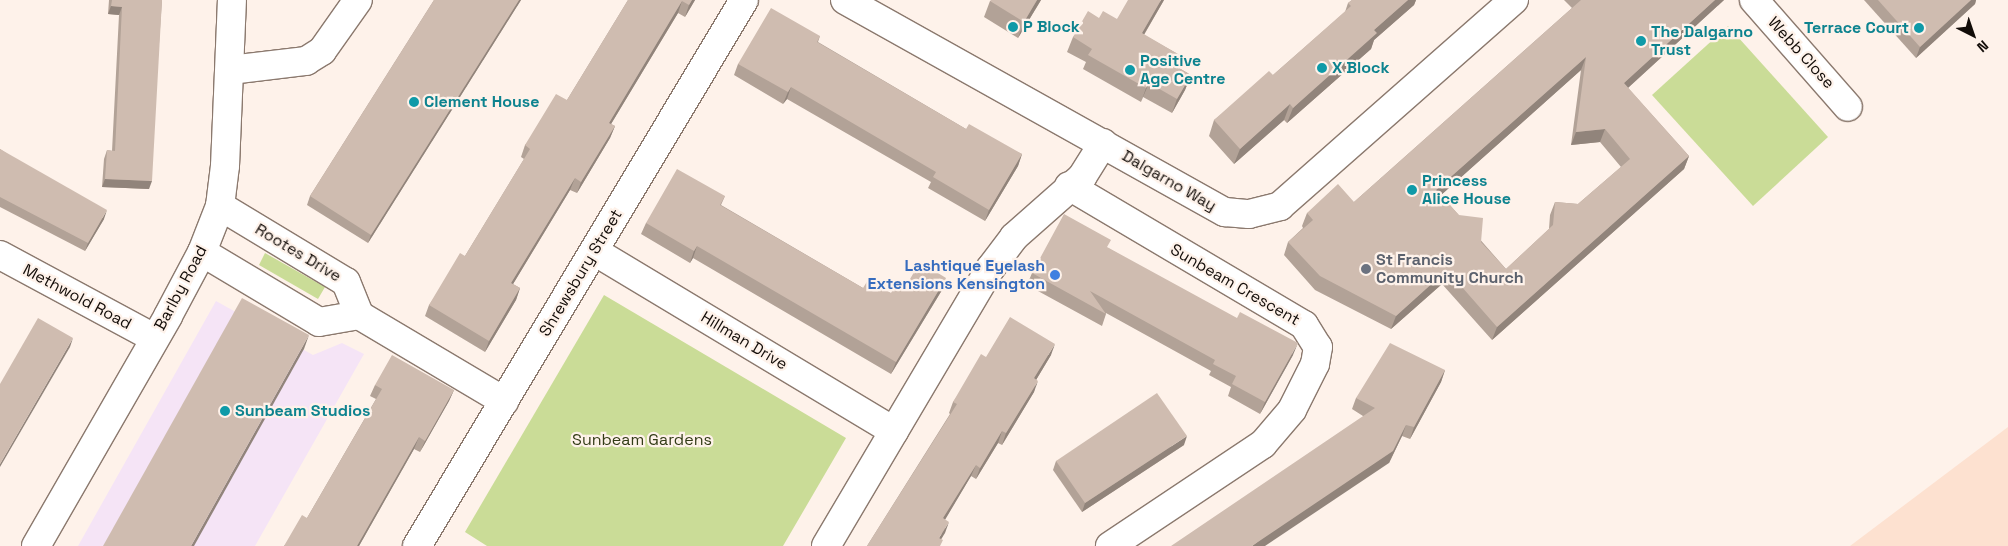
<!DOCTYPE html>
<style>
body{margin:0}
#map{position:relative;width:2008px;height:546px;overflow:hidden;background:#fef2ea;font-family:"Space Grotesk",sans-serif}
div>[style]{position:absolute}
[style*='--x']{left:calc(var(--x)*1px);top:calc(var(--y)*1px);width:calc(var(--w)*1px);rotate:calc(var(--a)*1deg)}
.commercial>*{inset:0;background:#f5e4f6}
.built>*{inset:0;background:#fde1d0}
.green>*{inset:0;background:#cadc97}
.roads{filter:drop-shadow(1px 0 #8b796e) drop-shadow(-1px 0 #8b796e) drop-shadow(0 1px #8b796e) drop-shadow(0 -1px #8b796e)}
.minor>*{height:28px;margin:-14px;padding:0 14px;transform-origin:14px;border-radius:14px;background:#fff}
.tertiary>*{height:28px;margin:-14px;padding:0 14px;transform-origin:14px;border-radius:14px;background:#fff}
.wall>*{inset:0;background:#b2a297}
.shaded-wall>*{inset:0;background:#91847b}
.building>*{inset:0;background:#cfbcb0}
.dots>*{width:14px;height:14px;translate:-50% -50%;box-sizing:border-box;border:2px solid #fef2ea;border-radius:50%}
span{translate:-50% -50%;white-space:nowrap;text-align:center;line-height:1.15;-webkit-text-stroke:4.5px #fef2ea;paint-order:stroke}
.culture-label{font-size:16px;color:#0d838f;font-weight:700}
.left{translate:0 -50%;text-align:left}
.right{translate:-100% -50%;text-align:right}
.street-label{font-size:16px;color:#120c08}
.worship-label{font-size:16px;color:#5b616d;font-weight:700}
.shop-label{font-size:16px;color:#366cbe;font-weight:700}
.park-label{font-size:16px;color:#333c17}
.north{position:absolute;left:1948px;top:10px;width:50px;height:50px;-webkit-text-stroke:4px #fef2ea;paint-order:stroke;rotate:139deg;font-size:14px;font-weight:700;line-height:20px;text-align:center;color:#120c08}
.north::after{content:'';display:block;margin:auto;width:18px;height:22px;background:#120c08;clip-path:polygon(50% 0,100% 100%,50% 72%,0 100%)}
</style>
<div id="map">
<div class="commercial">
<i style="clip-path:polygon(216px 301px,313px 355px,342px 343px,364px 354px,255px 546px,78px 546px)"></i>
</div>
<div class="built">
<i style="clip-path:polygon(2008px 427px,2008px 546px,1850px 546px)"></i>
</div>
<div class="green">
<i style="clip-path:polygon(1728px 26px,1828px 137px,1753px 206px,1652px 95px)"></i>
<i style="clip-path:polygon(265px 253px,325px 287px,318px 299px,259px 265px)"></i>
<i style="clip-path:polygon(604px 295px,846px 438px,783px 546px,487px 546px,465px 532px)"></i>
</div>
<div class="roads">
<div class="minor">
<i style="--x:845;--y:0;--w:435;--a:29.2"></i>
<i style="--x:1225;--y:212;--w:24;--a:5"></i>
<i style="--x:1249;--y:214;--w:32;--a:-14"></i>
<i style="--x:1280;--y:206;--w:312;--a:-41.4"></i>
<i style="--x:1754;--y:0;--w:142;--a:48.7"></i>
<i style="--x:230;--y:70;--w:77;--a:-6.8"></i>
<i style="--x:306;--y:61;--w:19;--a:-32"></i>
<i style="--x:322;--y:51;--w:62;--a:-54.8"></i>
<i style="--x:1069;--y:186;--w:273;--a:30.6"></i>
<i style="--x:1304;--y:325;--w:26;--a:58"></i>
<i style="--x:1318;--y:347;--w:17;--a:100"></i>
<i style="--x:1315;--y:364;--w:51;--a:116.6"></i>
<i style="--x:1292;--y:410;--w:45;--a:130.5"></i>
<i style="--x:1263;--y:444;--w:184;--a:146.3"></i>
<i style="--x:220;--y:206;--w:147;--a:31.1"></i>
<i style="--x:346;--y:282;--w:35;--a:68"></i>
<i style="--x:359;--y:315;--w:169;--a:30.7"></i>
<i style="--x:594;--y:251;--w:350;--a:31"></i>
<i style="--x:202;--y:252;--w:136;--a:30.9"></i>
<i style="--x:319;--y:322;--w:41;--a:-9.9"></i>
<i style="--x:0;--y:255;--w:175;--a:28.3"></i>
<i style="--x:417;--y:546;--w:636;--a:-59.08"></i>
<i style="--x:826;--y:546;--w:322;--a:-59.4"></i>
<i style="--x:990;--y:269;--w:40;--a:-53"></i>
<i style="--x:1014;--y:237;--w:91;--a:-41.4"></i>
<i style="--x:1082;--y:177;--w:40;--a:-58"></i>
</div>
<div class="tertiary">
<i style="--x:36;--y:546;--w:265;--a:-60.1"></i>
<i style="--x:168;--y:316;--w:72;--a:-62"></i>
<i style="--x:202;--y:252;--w:49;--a:-68.6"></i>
<i style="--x:220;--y:206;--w:40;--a:-82.9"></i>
<i style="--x:225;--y:166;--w:166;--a:-87.6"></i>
</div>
</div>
<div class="wall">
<i style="clip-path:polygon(109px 0,162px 0,149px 189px,102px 187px,104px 159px,107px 150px,112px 151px,119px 15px,108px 14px)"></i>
<i style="clip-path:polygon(434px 0,521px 0,368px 243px,307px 205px,310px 196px)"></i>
<i style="clip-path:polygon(628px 0,695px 0,685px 17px,678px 13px,611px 124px,615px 126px,610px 138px,577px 193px,570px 190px,513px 284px,520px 288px,516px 300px,485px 352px,425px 316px,429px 305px,465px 256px,524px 159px,521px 157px,525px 145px,567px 100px)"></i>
<i style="clip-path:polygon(1041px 0,1018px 38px,984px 17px,990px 1px)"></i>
<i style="clip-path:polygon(1164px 0,1144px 35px,1183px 57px,1179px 68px,1191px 75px,1185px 90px,1172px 113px,1143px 97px,1141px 102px,1083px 69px,1086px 62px,1067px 52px,1073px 37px,1099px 18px,1117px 19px)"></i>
<i style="clip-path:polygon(1352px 0,1416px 0,1414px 5px,1374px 40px,1371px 49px,1287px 123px,1284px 120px,1234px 164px,1209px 136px,1214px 120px,1273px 75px,1345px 12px,1348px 3px)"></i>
<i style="clip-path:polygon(evenodd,1564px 0,1724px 0,1628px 88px,1689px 156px,1684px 169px,1492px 340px,1442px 284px,1391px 329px,1315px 290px,1284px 255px,1288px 242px,1303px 228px,1302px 226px,1307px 213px,1354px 202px,1572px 8px,1564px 0,1581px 70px,1571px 145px,1600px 142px,1621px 167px,1578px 204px,1555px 202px,1550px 215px,1549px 229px,1506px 269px,1441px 195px,1581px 70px)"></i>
<i style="clip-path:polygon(1864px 0,1976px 0,1975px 4px,1916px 58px)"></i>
<i style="clip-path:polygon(820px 36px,818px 42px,966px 129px,1022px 154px,1018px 166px,985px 221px,928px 188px,931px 182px,787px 99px,783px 104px,734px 75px,738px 64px)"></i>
<i style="clip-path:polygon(0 149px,104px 219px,85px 251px,0 207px)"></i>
<i style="clip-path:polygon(725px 196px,721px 205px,863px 288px,891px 293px,903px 291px,942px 290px,891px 374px,693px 258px,690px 263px,641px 234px,646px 223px)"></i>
<i style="clip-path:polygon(1108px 248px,1293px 355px,1260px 414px,1228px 396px,1231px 387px,1209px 375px,1211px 371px,1106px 313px,1106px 314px,1102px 326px,1027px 285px,1032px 273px)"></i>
<i style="clip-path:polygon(1051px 355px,1036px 380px,1034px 392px,1002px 445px,998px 443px,976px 479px,971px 476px,945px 519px,945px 533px,867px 546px,950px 414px,949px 413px,953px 402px,986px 357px)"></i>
<i style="clip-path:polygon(1445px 370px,1441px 382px,1410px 439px,1402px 436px,1389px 463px,1363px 416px,1352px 409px,1356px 398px)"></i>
<i style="clip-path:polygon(375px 385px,454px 390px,449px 401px,420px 452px,414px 449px,359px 546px,284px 546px,307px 518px,376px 399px,370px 396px)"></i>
<i style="clip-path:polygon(1184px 445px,1082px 512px,1053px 470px,1056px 461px)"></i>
</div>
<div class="shaded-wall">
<i style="clip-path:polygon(519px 0,521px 0,368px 243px,371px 235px)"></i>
<i style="clip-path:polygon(692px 0,695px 0,685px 17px,689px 5px)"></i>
<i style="clip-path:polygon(1037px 0,1041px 0,1018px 38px,1024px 22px)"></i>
<i style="clip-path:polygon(1161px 0,1164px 0,1136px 48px,1142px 33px)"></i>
<i style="clip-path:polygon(1408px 0,1416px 0,1414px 5px,1374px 40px,1371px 49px,1287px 123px,1293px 108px,1374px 30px)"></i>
<i style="clip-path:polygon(1715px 0,1724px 0,1619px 96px,1624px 83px)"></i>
<i style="clip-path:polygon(1971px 0,1976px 0,1975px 4px,1916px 58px,1920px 47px)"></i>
<i style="clip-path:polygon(682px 1px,678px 13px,605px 134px,609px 123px)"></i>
<i style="clip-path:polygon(111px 6px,122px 7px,119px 15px,108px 14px)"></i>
<i style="clip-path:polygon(1183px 57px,1178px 72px,1177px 67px)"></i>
<i style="clip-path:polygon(1586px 57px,1581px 70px,1431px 204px,1436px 190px)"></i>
<i style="clip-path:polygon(1191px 75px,1185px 90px,1172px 113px,1177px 99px)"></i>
<i style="clip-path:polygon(1149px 83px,1143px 97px,1141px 102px,1146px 88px)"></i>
<i style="clip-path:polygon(791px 87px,787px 99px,783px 104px,788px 92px)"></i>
<i style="clip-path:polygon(1290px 104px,1284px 120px,1234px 164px,1240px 149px)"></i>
<i style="clip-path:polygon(615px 126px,610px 138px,577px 193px,581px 182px)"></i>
<i style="clip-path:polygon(1605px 129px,1600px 142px,1571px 145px,1576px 132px)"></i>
<i style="clip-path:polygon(1022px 154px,1018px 166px,985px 221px,989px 210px)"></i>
<i style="clip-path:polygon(1689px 156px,1684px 169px,1492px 340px,1497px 327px)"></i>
<i style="clip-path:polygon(575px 178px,570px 190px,507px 294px,511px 283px)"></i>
<i style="clip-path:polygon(105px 179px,152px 181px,149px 189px,102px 187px)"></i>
<i style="clip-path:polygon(107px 210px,104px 219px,85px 251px,88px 243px)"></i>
<i style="clip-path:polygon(697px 246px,693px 258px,690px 263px,694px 251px)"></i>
<i style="clip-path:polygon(1447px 270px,1442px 284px,1391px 329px,1396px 316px)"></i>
<i style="clip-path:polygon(946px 278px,942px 290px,891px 374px,896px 362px)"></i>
<i style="clip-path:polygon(520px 288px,516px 300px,485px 352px,489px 341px)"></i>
<i style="clip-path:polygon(309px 335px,304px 349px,194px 546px,191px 546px)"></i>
<i style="clip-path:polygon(73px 338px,70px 347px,0 467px,0 464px)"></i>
<i style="clip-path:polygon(1298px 343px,1293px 355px,1260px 414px,1265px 402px)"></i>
<i style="clip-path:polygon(1055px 344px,1051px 355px,1030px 390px,1034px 378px)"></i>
<i style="clip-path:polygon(1445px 370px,1441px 382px,1410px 439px,1414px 427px)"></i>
<i style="clip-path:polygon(1038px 381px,1034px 392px,1002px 445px,1006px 433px)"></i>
<i style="clip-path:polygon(454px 390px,449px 401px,420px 452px,425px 441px)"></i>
<i style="clip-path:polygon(1406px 425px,1402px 436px,1389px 463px,1265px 546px,1252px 546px)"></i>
<i style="clip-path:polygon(1002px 431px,998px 443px,976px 479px,980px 468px)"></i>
<i style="clip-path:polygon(1187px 436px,1184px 445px,1082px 512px,1085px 503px)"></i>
<i style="clip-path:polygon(419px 437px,414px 449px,359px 546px,357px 546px)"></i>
<i style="clip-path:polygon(976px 465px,971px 476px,939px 530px,943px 518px)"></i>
<i style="clip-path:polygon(949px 522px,945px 533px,937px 546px,939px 538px)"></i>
</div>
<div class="building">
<i style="clip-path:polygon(112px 0,162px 0,152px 181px,105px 179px,107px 150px,115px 151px,122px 7px,111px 6px)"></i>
<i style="clip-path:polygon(434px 0,519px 0,371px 235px,310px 196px)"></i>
<i style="clip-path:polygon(628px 0,692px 0,689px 5px,682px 1px,609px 123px,615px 126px,581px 182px,575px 178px,511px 283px,520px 288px,489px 341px,429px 305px,460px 253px,465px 256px,530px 149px,525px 145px,556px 94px,567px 100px)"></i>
<i style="clip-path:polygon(991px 0,1037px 0,1024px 22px,990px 1px)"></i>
<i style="clip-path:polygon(1128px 0,1161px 0,1142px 33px,1183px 57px,1177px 67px,1191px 75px,1177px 99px,1149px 83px,1146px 88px,1088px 55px,1092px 49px,1073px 37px,1088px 11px,1099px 18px,1103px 11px,1117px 19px)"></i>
<i style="clip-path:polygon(1352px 0,1408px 0,1374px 30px,1377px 33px,1293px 108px,1290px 104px,1240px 149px,1214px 120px,1269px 71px,1273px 75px,1351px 6px,1348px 3px)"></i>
<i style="clip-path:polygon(evenodd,1581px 0,1715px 0,1624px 83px,1689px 156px,1497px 327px,1447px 270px,1396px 316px,1320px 276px,1288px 242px,1313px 220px,1307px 213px,1338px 184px,1354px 202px,1581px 0,1586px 57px,1576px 132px,1605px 129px,1630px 159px,1578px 204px,1555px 202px,1553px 225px,1506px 269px,1481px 242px,1483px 218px,1459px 215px,1436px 190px,1586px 57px)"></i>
<i style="clip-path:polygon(1878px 0,1971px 0,1920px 47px)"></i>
<i style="clip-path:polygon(771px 8px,820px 36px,817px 42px,966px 129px,969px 124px,1022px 154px,989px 210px,933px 177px,936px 172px,791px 87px,788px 92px,738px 64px)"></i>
<i style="clip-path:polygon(0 149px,107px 210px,88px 243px,0 197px)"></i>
<i style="clip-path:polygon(677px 169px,725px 196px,720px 205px,863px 288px,868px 280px,891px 293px,895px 286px,903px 291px,920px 262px,946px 278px,896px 362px,697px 246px,694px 251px,646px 223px)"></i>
<i style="clip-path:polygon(1064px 214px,1111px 240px,1107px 247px,1237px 318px,1240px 312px,1298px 343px,1265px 402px,1232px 384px,1236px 376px,1213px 364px,1215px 360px,1090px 291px,1106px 314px,1032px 273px)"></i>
<i style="clip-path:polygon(242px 298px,309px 335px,191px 546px,103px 546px)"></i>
<i style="clip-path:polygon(1010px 317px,1055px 344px,1034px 378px,1038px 381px,1006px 433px,1002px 431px,980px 468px,976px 465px,943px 518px,949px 522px,939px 538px,943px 540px,940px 546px,867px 546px,957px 404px,953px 402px,981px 354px,986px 357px)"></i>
<i style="clip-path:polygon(38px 318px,73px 338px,0 464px,0 384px)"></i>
<i style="clip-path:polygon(1390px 343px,1445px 370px,1414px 427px,1406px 425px,1393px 451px,1252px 546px,1171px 546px,1375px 408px,1356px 398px)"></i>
<i style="clip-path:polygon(392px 355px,454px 390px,425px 441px,419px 437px,357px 546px,284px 546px,302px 515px,307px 518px,382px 389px,375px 385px)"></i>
<i style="clip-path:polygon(1157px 393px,1187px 436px,1085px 503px,1056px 461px)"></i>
</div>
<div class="dots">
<i style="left:1013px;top:27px;background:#0f9aa8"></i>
<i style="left:1919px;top:28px;background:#0f9aa8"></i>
<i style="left:1641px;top:41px;background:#0f9aa8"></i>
<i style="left:1322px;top:68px;background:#0f9aa8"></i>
<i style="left:1130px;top:70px;background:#0f9aa8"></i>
<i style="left:414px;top:102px;background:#0f9aa8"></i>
<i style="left:1412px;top:190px;background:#0f9aa8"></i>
<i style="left:1366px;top:269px;background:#6b7280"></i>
<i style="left:1055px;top:275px;background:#3f7fe0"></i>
<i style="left:225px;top:411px;background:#0f9aa8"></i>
</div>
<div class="culture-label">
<span class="left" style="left:1023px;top:27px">P Block</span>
<span class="right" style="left:1909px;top:28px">Terrace Court</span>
<span class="left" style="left:1651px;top:41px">The Dalgarno<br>Trust</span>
<span class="left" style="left:1140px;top:70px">Positive<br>Age Centre</span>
<span class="left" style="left:1332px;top:68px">X Block</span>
<span class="left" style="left:424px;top:102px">Clement House</span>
<span class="left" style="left:1422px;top:190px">Princess<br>Alice House</span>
<span class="left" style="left:235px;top:411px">Sunbeam Studios</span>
</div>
<div class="street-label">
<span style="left:1801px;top:53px;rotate:48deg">Webb Close</span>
<span style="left:1169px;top:181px;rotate:30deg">Dalgarno Way</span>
<span style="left:298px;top:253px;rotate:31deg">Rootes Drive</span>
<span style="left:581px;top:273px;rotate:-59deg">Shrewsbury Street</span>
<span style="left:1235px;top:285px;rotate:30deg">Sunbeam Crescent</span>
<span style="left:181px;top:288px;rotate:-62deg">Barlby Road</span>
<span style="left:77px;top:297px;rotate:28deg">Methwold Road</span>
<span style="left:744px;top:341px;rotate:31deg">Hillman Drive</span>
</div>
<div class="worship-label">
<span class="left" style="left:1376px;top:269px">St Francis<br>Community Church</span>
</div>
<div class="shop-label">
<span class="right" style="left:1045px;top:275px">Lashtique Eyelash<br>Extensions Kensington</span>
</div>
<div class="park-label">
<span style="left:642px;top:440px">Sunbeam Gardens</span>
</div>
<div class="north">N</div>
</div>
